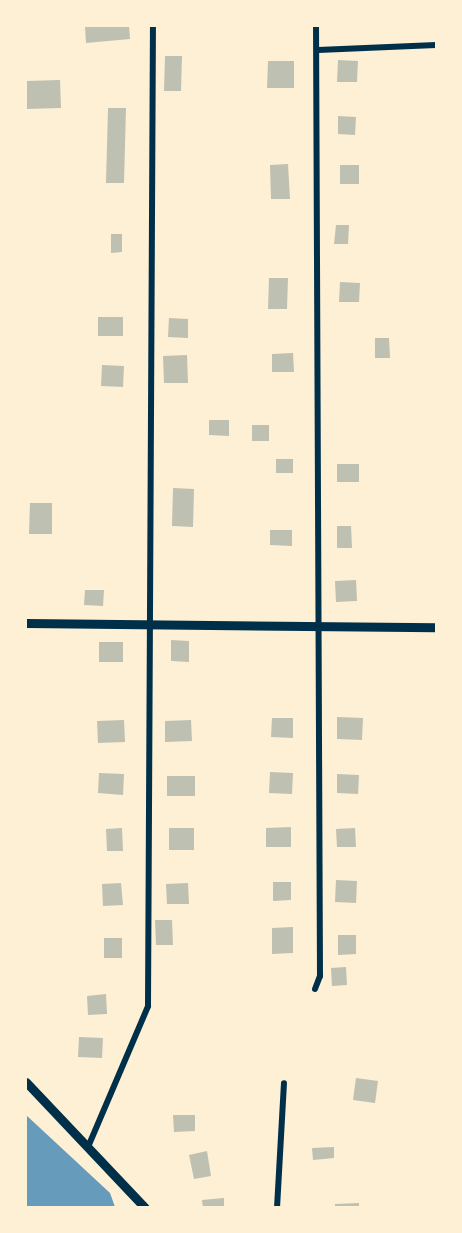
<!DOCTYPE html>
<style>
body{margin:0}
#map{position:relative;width:462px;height:1233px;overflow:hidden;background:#fdf0d5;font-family:"Open Sans",sans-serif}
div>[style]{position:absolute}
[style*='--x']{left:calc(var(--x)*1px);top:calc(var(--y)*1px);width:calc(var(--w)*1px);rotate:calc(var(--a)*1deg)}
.water>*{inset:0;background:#669bbc}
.building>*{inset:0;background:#bec0b2}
.minor>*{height:6px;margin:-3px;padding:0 3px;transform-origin:3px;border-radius:3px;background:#003049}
.tertiary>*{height:9px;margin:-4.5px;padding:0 4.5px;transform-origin:4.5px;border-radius:4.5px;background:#003049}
span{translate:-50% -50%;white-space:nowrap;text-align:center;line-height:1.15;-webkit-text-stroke:6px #fdf0d5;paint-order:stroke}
.frame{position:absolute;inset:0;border:27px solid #fdf0d5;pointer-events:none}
</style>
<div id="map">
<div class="water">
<i style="clip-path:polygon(26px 1115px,110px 1193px,115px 1207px,26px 1207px)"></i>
</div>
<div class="building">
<i style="clip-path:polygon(85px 26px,129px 26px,130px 39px,86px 43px)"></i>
<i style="clip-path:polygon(165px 56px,182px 56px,181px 91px,164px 91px)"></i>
<i style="clip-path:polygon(338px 60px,358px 61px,357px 82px,337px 82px)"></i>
<i style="clip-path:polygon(268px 61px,294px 61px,294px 88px,267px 88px)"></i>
<i style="clip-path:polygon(60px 80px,61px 108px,26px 109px,26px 81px)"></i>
<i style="clip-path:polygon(108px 108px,126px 108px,124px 183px,106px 183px)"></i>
<i style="clip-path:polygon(338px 116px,356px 117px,355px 135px,338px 134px)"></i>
<i style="clip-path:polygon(288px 164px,290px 199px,271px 199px,270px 165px)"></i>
<i style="clip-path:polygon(340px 165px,359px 165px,359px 184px,340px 184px)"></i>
<i style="clip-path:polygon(336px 225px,349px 225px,348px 244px,334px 244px)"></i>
<i style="clip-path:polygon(111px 234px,122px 234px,122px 252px,111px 253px)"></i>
<i style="clip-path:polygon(269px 278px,288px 278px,287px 309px,268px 309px)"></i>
<i style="clip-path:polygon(340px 282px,360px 283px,359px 302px,339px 302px)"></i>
<i style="clip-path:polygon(98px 317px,123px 317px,123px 336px,98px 336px)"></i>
<i style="clip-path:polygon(169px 318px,188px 319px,188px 338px,168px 337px)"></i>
<i style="clip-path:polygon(375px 338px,389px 338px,390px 358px,375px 358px)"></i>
<i style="clip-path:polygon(293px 353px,294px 372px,272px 372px,272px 354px)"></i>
<i style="clip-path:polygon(187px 355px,188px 383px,164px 383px,163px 356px)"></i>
<i style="clip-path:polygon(102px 365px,124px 366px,123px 387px,101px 386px)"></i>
<i style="clip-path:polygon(209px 420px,229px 420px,229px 436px,209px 435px)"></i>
<i style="clip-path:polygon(252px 425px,269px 425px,269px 441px,252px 441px)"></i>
<i style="clip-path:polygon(276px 459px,293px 459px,293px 473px,276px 473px)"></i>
<i style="clip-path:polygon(337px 464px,359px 464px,359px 482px,337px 482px)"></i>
<i style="clip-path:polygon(173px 488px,194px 489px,193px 527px,172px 526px)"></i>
<i style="clip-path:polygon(30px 503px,52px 503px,52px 534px,29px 534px)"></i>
<i style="clip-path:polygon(337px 526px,351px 526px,352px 548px,337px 548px)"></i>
<i style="clip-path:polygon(270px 530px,292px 530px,292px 546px,270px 545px)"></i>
<i style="clip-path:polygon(356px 580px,357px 601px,336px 602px,335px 581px)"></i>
<i style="clip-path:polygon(85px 590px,104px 590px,103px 606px,84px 605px)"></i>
<i style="clip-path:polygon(171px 640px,189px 641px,189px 662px,171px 661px)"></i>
<i style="clip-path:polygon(99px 642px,123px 642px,123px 662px,99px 662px)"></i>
<i style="clip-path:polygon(337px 717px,363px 718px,362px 740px,337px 739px)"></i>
<i style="clip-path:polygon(272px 718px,293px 718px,293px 738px,271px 737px)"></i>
<i style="clip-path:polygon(124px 720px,125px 742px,98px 743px,97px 721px)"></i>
<i style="clip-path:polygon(191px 720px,192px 741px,165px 742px,165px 721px)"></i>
<i style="clip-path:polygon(270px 772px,293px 773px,292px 794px,269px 793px)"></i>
<i style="clip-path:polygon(99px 773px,124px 774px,123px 795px,98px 793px)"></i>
<i style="clip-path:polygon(337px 774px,359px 775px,358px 794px,337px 793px)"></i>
<i style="clip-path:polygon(167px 776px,195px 776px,195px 796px,167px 796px)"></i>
<i style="clip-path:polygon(291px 827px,291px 847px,266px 847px,266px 828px)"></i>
<i style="clip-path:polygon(122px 828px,123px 851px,107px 851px,106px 829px)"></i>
<i style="clip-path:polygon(169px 828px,194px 828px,194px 850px,169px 850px)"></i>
<i style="clip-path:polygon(355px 828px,356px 847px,337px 847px,336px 829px)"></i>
<i style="clip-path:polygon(336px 880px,357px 881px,356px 903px,335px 902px)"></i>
<i style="clip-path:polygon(273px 882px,291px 882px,291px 900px,273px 901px)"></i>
<i style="clip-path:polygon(121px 883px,123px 905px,103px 906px,102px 884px)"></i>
<i style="clip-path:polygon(188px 883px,189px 904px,167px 904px,166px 884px)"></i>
<i style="clip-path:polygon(155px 920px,172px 920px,173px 945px,156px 945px)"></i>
<i style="clip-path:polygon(293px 927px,293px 953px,272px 954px,272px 928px)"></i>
<i style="clip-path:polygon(338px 935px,356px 935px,356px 954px,338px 955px)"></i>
<i style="clip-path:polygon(104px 938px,122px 938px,122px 958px,104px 958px)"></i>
<i style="clip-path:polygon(346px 967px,347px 985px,332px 986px,331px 968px)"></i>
<i style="clip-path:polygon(106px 994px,107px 1014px,88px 1015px,87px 996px)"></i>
<i style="clip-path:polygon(79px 1037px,103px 1038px,102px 1058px,78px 1057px)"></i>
<i style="clip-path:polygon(356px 1078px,378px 1081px,375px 1103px,353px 1100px)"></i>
<i style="clip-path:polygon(173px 1115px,195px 1115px,195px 1131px,174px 1132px)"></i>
<i style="clip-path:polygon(334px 1147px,334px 1158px,313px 1160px,312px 1148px)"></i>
<i style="clip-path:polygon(207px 1151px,211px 1176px,194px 1179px,189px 1155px)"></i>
<i style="clip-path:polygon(224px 1198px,224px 1208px,203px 1208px,202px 1200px)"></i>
<i style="clip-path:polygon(359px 1203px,359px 1208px,335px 1208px,335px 1204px)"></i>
</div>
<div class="minor">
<i style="--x:318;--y:50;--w:118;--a:-2.4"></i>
<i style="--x:315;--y:989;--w:14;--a:-69"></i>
<i style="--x:320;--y:976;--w:950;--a:-90.24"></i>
<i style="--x:88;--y:1147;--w:153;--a:-66.9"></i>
<i style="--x:148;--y:1006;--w:980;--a:-89.71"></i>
<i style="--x:277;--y:1208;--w:125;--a:-86.8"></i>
</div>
<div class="tertiary">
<i style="--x:26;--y:623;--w:410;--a:0.6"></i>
<i style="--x:26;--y:1082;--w:173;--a:46.6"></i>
</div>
<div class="frame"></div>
</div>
